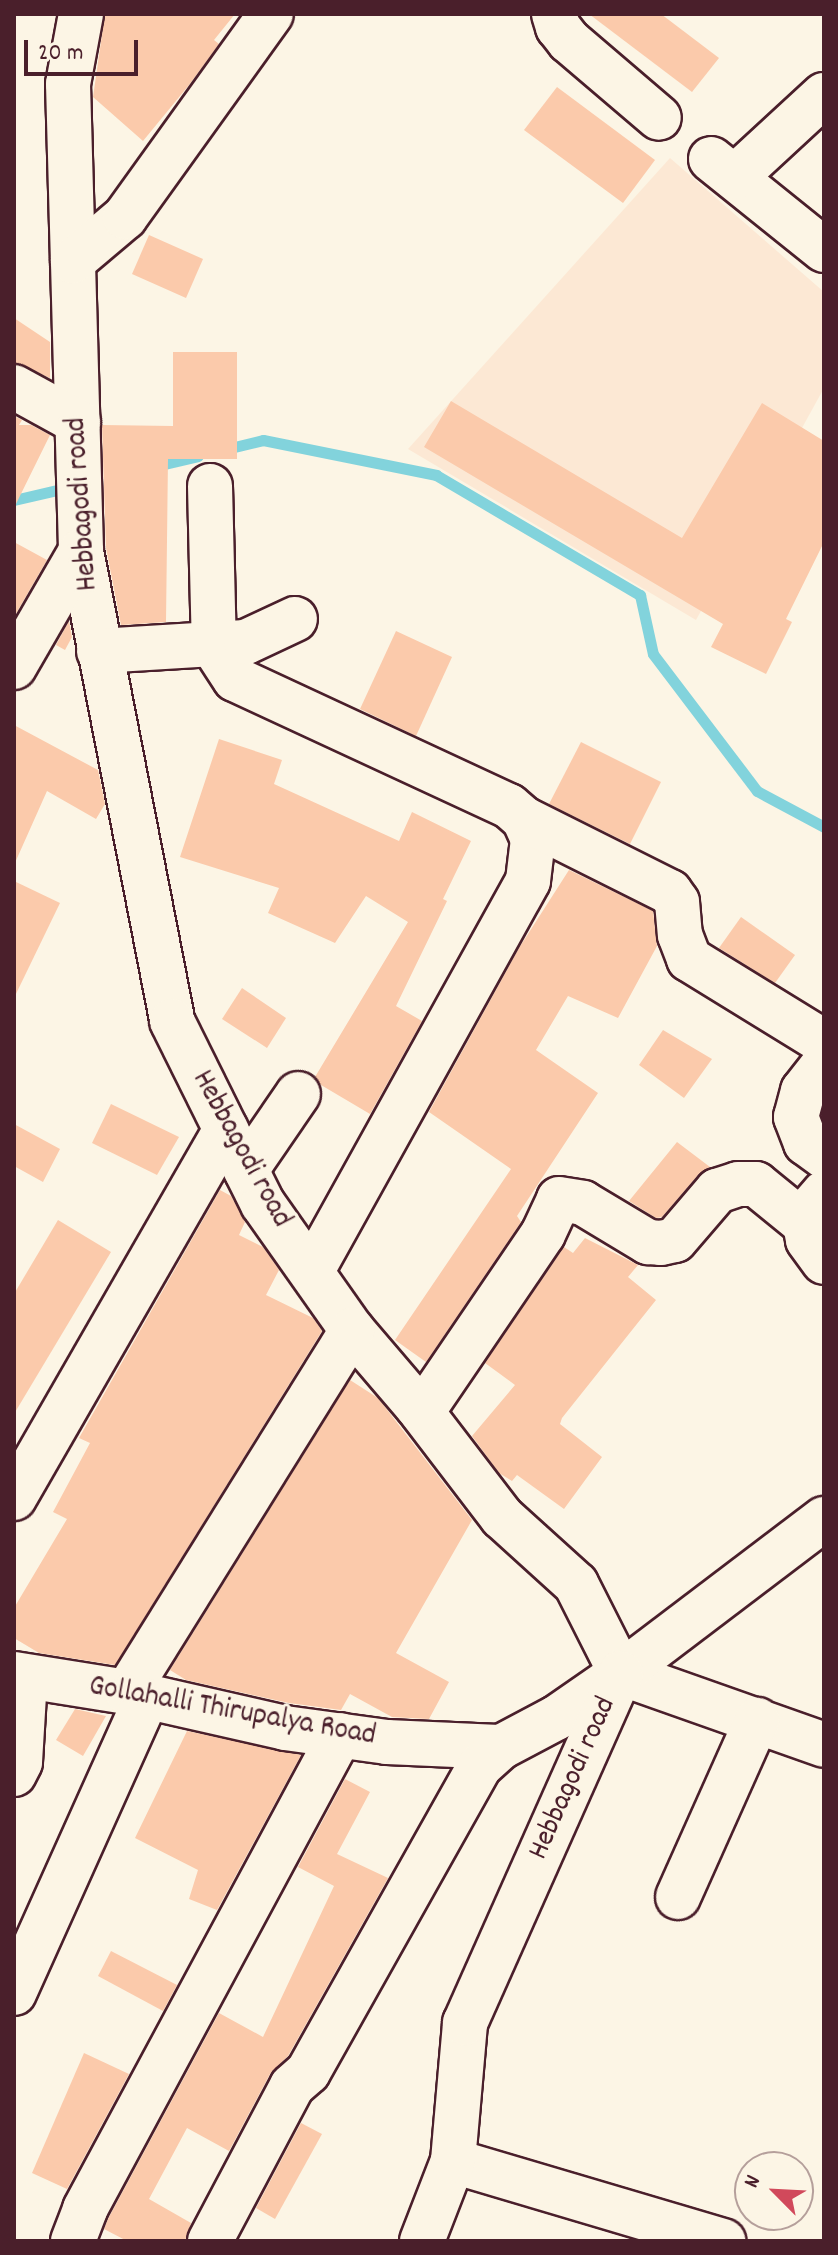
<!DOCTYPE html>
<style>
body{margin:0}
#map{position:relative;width:838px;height:2255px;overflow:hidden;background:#fcf5e5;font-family:Dekko,sans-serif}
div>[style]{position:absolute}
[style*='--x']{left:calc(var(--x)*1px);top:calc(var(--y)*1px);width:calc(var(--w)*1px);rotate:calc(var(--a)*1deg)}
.built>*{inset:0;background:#fce8d4}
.stream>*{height:11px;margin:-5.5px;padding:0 5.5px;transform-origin:5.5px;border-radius:5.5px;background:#82d3dc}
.building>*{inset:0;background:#fbcaab}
.roads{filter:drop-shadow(2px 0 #4a1f2b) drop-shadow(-2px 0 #4a1f2b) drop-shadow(0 2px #4a1f2b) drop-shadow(0 -2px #4a1f2b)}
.minor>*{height:44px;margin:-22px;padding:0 22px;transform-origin:22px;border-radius:22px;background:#fcf5e5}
span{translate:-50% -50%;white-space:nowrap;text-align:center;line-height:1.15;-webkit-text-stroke:6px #fcf5e5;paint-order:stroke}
.street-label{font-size:30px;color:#4a1f2b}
.frame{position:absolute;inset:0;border:16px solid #4a1f2b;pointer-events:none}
.north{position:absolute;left:734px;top:2151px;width:80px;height:80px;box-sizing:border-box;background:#fcf5e5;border:2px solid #b59f9b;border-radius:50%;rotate:294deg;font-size:22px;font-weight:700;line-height:32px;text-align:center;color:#4a1f2b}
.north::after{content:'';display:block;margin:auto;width:28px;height:36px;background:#d1495b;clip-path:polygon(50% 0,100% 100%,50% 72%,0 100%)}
.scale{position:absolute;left:24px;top:40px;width:114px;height:36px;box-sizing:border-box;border:4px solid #4a1f2b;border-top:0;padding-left:10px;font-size:24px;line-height:28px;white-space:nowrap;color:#4a1f2b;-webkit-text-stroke:6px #fcf5e5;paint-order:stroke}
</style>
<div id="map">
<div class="built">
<i style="clip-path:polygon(670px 158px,824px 292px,824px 388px,696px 620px,408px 449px)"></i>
</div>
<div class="stream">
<i style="--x:222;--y:450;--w:42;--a:-13.7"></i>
<i style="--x:263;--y:440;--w:177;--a:11.4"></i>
<i style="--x:436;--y:475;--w:237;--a:30.5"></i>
<i style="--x:640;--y:595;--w:60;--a:77.6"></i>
<i style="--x:653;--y:654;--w:172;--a:52.8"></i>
<i style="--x:757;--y:791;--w:76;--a:28.2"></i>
<i style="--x:156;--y:466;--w:43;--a:-13.4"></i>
<i style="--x:14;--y:500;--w:57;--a:-13.1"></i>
</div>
<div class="building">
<i style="clip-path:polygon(105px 14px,235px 14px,214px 40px,219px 44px,189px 85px,143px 141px,93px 97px)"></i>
<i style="clip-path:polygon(589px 14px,661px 14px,719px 58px,692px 92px)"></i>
<i style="clip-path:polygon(557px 87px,655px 160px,623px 203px,524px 130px)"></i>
<i style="clip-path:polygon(149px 235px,203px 259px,186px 298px,132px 274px)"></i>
<i style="clip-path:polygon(14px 318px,50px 342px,50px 378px,14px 362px)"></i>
<i style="clip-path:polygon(173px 352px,237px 352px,237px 459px,168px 459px,166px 622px,121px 625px,106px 548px,102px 425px,173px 426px)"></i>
<i style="clip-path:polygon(451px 401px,682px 538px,762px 403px,824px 441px,824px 542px,786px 619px,792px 622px,766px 674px,711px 647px,723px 624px,424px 447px)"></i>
<i style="clip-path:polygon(14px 416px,22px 420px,19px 425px,31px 425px,50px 435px,14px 508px)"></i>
<i style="clip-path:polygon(14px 542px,47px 560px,14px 617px)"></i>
<i style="clip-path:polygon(69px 621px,72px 637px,65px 650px,56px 645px)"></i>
<i style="clip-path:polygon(396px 631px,452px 657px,416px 736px,360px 709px)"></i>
<i style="clip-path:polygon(14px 725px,98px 770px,105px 804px,96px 819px,47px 791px,14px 865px)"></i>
<i style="clip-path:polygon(219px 739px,282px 760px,274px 784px,399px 841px,412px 812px,471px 841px,443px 899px,447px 901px,396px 1006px,422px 1021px,370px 1114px,321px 1085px,315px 1077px,408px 922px,366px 896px,335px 943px,268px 913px,279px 888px,180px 857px)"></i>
<i style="clip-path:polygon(581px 742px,661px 782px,630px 844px,549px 804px)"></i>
<i style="clip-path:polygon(569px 870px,653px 911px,657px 946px,618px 1018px,568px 996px,536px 1050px,598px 1093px,517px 1216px,521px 1222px,426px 1362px,395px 1340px,511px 1169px,429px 1112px,519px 948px)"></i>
<i style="clip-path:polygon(14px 881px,60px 903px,14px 998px)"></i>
<i style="clip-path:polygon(741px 917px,795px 955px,775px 983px,719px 948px)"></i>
<i style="clip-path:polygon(242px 988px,286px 1018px,267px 1048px,222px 1019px)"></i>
<i style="clip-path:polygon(663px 1030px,712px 1059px,684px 1098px,639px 1065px)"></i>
<i style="clip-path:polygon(111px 1104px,179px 1137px,157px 1175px,92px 1143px)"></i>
<i style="clip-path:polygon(14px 1124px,60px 1149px,43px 1182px,14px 1166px)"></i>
<i style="clip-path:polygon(677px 1142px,710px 1167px,698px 1175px,662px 1217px,656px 1218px,629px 1201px)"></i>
<i style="clip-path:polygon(220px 1190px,231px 1196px,245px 1222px,239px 1235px,263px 1247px,279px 1270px,266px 1295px,313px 1318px,322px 1331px,115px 1665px,39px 1653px,14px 1638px,14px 1608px,67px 1519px,53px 1512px,90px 1443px,79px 1438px)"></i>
<i style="clip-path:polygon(58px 1220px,111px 1252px,14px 1414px,14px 1294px)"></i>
<i style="clip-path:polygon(585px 1238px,638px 1265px,628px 1277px,656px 1300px,562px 1418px,560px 1424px,602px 1457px,564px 1509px,517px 1475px,512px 1481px,499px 1473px,472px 1436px,515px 1385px,485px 1363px,564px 1247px,573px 1253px)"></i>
<i style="clip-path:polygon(350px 1380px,378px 1398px,472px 1520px,396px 1653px,449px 1682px,429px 1719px,392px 1717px,350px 1694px,341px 1710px,289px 1703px,186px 1680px,170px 1670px)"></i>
<i style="clip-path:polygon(75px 1709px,106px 1716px,83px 1756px,56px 1740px)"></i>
<i style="clip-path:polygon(187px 1731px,301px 1755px,217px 1910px,189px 1899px,198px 1870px,135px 1838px)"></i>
<i style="clip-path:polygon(345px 1779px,370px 1792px,337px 1854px,388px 1878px,288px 2056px,270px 2074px,229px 2151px,187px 2128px,149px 2199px,191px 2223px,185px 2241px,127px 2241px,104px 2229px,108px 2219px,219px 2013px,263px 2037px,334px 1886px,298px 1867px)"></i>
<i style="clip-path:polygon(111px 1951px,177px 1985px,163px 2011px,98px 1976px)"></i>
<i style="clip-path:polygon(84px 2053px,129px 2074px,67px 2189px,32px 2173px)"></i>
<i style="clip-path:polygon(301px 2123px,322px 2134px,275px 2219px,256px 2208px)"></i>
</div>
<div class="roads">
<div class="minor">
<i style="--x:81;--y:14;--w:71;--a:100.5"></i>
<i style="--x:68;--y:84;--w:467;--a:88.4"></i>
<i style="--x:81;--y:551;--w:479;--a:79"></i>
<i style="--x:172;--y:1021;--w:204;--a:63.6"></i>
<i style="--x:263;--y:1204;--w:154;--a:54.8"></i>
<i style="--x:352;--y:1330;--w:100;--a:49.5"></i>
<i style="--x:417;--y:1406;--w:140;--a:52.6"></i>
<i style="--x:502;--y:1517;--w:100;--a:42.2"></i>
<i style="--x:576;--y:1584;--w:100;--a:63.2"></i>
<i style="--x:554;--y:14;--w:14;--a:73"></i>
<i style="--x:558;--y:27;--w:18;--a:52"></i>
<i style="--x:569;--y:41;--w:118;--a:40.5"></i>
<i style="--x:711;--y:159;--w:145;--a:38.8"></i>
<i style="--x:735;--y:177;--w:121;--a:-42.7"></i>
<i style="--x:73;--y:261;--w:68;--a:-40.2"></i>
<i style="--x:125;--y:217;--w:250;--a:-54.3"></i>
<i style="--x:14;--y:387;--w:73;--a:28.7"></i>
<i style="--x:210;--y:486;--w:161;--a:88.6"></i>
<i style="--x:214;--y:647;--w:38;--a:57"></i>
<i style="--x:235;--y:679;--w:302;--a:24.9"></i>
<i style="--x:509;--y:806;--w:20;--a:41"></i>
<i style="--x:524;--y:819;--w:22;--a:66"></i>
<i style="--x:533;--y:839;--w:42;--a:96.8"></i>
<i style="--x:528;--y:881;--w:445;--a:119"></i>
<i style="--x:99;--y:651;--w:147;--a:-3.5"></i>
<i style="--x:246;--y:642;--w:54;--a:-25.1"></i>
<i style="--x:14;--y:667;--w:134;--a:-60"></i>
<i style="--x:524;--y:819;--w:163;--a:26.6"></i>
<i style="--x:670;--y:892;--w:12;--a:55"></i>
<i style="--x:677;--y:902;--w:33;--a:85"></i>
<i style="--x:680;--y:935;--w:26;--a:69"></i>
<i style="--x:689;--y:959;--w:158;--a:31.6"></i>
<i style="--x:824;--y:1064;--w:34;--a:128"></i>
<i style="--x:803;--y:1091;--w:27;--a:105"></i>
<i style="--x:796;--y:1117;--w:28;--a:69"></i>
<i style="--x:806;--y:1143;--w:22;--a:36"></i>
<i style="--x:246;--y:1170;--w:92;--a:-55.6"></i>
<i style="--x:824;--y:1193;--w:23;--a:131"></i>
<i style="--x:809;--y:1210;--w:15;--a:106"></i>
<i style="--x:805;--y:1224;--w:16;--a:79"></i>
<i style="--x:808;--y:1240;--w:27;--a:54"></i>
<i style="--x:422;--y:1412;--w:215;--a:-55.8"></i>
<i style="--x:543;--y:1234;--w:38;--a:-65"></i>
<i style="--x:559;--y:1199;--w:24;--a:9"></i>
<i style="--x:583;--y:1203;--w:76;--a:31"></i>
<i style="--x:648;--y:1242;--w:13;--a:4"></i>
<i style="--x:661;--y:1243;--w:14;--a:-12"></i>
<i style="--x:675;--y:1240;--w:65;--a:-49.4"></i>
<i style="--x:717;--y:1191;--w:22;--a:-18"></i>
<i style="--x:738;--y:1184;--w:18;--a:0"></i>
<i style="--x:756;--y:1184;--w:63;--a:39.2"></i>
<i style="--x:14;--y:1498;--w:425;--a:-60.1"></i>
<i style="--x:621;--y:1673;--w:215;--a:19.5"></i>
<i style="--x:14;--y:1674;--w:114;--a:9.1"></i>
<i style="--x:127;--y:1692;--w:162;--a:12.8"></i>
<i style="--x:285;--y:1728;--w:103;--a:7.8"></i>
<i style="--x:387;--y:1742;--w:114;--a:2.5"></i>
<i style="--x:501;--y:1747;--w:62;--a:-27.8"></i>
<i style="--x:556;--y:1718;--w:79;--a:-34.7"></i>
<i style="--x:621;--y:1673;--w:255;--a:-37.2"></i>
<i style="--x:127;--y:1692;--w:426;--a:-58.1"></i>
<i style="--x:14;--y:1774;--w:13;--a:-63"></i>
<i style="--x:20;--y:1762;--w:85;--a:-86.6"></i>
<i style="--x:678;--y:1897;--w:194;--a:-65.9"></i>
<i style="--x:14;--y:1993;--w:325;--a:-65.8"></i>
<i style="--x:453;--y:2161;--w:282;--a:16.5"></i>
<i style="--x:73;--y:2241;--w:34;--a:-69"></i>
<i style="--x:85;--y:2209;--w:538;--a:-61.72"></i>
<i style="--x:210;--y:2241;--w:175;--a:-62.1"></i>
<i style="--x:292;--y:2086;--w:21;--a:-41"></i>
<i style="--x:308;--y:2072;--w:351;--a:-60.7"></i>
<i style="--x:480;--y:1766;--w:28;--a:-42"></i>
<i style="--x:422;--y:2241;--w:86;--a:-68.8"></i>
<i style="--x:453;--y:2161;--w:139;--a:-85"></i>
<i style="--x:465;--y:2023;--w:383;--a:-66"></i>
</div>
</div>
<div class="street-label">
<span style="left:84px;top:504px;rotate:-94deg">Hebbagodi road</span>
<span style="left:240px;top:1150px;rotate:61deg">Hebbagodi road</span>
<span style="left:232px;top:1713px;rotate:10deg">Gollahalli Thirupalya Road</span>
<span style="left:574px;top:1779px;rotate:-66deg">Hebbagodi road</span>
</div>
<div class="frame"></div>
<div class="north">N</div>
<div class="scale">20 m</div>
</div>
